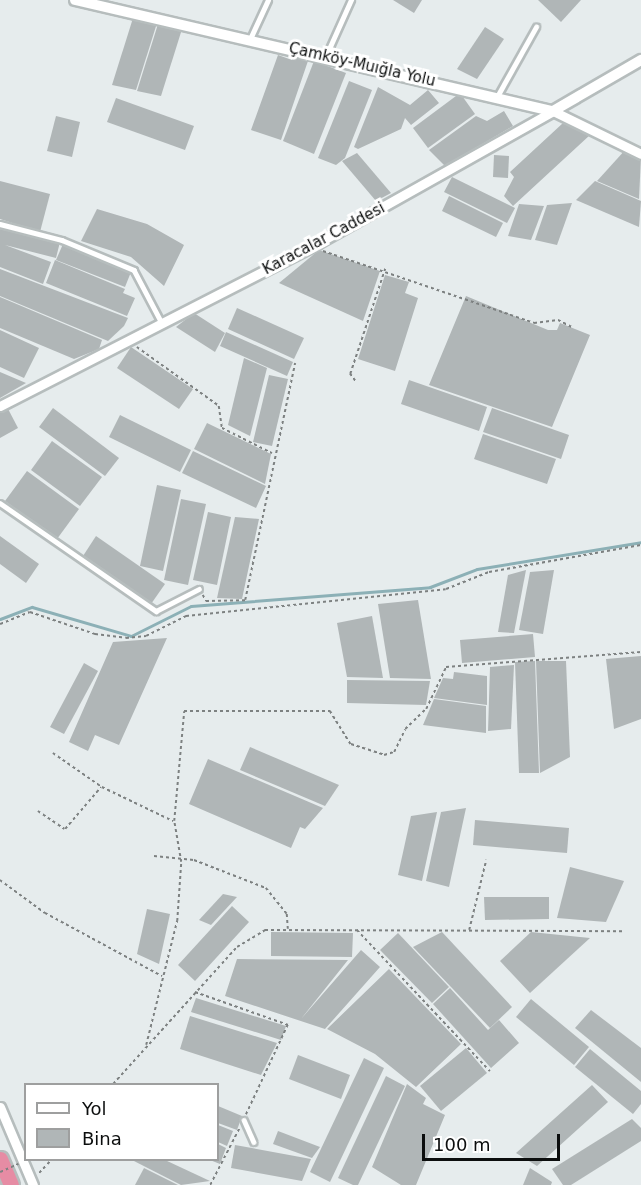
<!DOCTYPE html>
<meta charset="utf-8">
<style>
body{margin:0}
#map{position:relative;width:641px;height:1185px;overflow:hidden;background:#e6eced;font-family:"DejaVu Sans",sans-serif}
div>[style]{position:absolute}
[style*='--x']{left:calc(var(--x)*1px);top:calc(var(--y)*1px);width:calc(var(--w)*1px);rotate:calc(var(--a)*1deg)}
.stream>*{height:3px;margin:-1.5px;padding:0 1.5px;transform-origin:1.5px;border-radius:1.5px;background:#8cb0b6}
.building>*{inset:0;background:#b0b6b7}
.path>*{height:1.5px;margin-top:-0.75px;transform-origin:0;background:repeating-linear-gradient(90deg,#7d8181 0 3px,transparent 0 6px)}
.roads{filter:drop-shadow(2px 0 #b6bdbd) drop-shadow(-2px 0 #b6bdbd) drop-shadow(0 2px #b6bdbd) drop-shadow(0 -2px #b6bdbd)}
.service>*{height:4.5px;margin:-2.25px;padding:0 2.25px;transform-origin:2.25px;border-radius:2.25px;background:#fff}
.minor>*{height:9px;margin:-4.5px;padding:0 4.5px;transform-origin:4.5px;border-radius:4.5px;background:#fff}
.tertiary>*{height:10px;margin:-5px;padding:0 5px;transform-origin:5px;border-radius:5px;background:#fff}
.trunk>*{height:15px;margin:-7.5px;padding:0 7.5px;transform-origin:7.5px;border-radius:7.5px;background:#e68ca4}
.path-bridge>*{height:1.5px;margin-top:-0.75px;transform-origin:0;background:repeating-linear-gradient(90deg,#7d8181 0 3px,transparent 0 6px)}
span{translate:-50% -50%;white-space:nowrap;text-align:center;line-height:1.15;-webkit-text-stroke:6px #fff;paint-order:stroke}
.street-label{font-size:15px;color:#0c0e0e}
.legend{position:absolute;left:24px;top:1083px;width:195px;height:78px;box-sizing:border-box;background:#fff;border:2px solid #9e9f9f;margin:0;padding:8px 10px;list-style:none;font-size:18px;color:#0c0e0e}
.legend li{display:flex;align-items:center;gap:12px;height:30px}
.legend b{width:30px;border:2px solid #9e9f9f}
.scale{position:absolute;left:422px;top:1134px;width:138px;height:27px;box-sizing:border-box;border:3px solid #0c0e0e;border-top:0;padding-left:8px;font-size:18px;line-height:21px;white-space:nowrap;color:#0c0e0e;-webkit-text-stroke:4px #fff;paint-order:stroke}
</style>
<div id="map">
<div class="stream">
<i style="--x:0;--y:619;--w:34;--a:-21"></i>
<i style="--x:32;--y:607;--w:103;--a:16.3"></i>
<i style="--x:131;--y:636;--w:67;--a:-26.6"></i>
<i style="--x:191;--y:606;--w:240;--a:-4.5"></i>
<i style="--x:430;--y:587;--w:50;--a:-21"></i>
<i style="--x:477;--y:569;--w:166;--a:-9.3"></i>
</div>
<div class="building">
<i style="clip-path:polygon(393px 0,422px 0,414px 13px)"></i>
<i style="clip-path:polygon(538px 0,581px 0,561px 22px)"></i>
<i style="clip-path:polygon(133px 18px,157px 23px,136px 90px,112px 85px)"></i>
<i style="clip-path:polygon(158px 24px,182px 29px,161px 96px,137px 91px)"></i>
<i style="clip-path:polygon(485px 27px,504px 39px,477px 79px,457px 69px)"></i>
<i style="clip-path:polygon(295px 53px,309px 58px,281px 140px,251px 130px,278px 55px,292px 60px)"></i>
<i style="clip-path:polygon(314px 61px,346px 73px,314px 154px,283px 141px)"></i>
<i style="clip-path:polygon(349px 81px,372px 90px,345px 158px,336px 165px,318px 158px)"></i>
<i style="clip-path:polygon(378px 87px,410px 105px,428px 90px,439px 103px,411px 125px,405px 118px,401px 129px,358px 149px,354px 147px)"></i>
<i style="clip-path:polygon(460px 93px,475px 114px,428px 148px,413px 128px)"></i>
<i style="clip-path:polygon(116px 98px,194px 126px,185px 150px,107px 122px)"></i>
<i style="clip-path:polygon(504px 111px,513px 126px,445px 166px,429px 150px,476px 116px,487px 121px)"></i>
<i style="clip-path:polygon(56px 116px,80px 122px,72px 157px,47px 151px)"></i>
<i style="clip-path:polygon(563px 123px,590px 135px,513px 206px,504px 196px,514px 177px,510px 172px)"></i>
<i style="clip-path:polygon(626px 149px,641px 157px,639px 199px,597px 181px)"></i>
<i style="clip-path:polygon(357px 153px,391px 193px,376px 201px,342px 161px)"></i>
<i style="clip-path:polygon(494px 155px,509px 156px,508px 178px,493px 177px)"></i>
<i style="clip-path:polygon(452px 177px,515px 208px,507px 223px,444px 192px)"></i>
<i style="clip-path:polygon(0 181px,50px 194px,40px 232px,0 219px)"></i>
<i style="clip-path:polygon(595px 181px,641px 201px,639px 227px,576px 200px)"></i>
<i style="clip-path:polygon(449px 196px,503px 223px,496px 237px,442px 211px)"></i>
<i style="clip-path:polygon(572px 203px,557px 245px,535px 240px,547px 205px)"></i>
<i style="clip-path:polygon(519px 204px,544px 206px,531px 240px,508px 236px)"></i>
<i style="clip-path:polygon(97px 209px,147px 224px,184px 245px,164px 286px,131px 257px,81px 241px)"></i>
<i style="clip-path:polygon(0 226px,60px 242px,56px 258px,5px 245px,51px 262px,43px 284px,0 267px)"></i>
<i style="clip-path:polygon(63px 244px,131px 272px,125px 287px,56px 260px)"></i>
<i style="clip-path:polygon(319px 250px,380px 271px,363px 321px,279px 283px)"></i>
<i style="clip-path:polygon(55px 260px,125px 289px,123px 293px,135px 298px,127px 316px,46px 283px)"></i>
<i style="clip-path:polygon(0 269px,128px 318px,124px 326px,108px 341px,0 296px)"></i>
<i style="clip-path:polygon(385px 275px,409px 282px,405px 293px,418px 298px,395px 371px,358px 359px)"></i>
<i style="clip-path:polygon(466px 296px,548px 330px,557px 330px,560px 323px,590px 335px,552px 427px,429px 385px)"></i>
<i style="clip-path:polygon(0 297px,102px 340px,99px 349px,74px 359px,0 328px)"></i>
<i style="clip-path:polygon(237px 308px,304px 338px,294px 359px,228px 329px)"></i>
<i style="clip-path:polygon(194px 313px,225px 333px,215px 352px,176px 327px)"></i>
<i style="clip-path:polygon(0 330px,39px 348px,24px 378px,0 367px)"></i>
<i style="clip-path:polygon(226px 332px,293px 362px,287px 376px,220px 346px)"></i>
<i style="clip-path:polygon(131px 347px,193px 389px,179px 409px,117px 368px)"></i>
<i style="clip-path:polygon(244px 358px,267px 368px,250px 436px,228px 425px)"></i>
<i style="clip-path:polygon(0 372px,26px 383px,0 398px)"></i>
<i style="clip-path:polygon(269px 375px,288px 379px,272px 446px,253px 442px)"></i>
<i style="clip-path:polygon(409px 380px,487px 407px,479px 431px,401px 404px)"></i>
<i style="clip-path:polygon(6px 405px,18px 428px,0 438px,0 409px)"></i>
<i style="clip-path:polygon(53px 408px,119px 458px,105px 476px,39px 427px)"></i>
<i style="clip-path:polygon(492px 408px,569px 435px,561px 459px,483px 432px)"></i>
<i style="clip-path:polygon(120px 415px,191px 450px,180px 472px,109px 437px)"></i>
<i style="clip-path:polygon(207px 423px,271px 454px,265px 484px,194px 449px)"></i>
<i style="clip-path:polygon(483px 434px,556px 459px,547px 484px,474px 459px)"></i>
<i style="clip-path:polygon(52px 441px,102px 477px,80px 506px,31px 470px)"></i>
<i style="clip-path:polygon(193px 451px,266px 486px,256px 508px,182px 473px)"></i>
<i style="clip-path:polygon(27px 471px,79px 509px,57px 539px,5px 501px)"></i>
<i style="clip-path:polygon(157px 485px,181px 490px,163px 571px,140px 566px)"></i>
<i style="clip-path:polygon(181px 499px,206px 504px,188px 585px,164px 580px)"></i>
<i style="clip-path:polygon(208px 512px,231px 517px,217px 585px,193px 580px)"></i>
<i style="clip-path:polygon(235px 517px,259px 519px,242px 599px,217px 598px)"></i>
<i style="clip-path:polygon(0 536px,39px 564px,26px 583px,0 564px)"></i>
<i style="clip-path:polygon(96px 536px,165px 584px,151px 604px,83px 556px)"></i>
<i style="clip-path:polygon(526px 570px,514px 633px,498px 632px,508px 575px)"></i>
<i style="clip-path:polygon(554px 570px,543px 634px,519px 630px,530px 572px)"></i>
<i style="clip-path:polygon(418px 600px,431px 679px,390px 678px,378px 604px)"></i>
<i style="clip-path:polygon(372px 616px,383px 678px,347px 677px,337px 623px)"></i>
<i style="clip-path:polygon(533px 634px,535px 657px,462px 663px,460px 640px)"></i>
<i style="clip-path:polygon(167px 638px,119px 745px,95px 735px,88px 751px,69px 742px,113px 642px)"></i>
<i style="clip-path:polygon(641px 656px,641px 719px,614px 729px,606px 659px)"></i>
<i style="clip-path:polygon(535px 661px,539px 773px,519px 773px,515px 662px)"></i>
<i style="clip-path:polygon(536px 661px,566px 661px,570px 757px,540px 773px)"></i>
<i style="clip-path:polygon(84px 663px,98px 671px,64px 734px,50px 727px)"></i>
<i style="clip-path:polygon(514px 665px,511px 729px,488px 731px,490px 667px)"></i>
<i style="clip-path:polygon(454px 672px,487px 676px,487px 705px,434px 698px,443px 678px,453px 679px)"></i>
<i style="clip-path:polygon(347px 680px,430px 681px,426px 705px,347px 703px)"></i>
<i style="clip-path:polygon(434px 699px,486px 706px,486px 733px,423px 725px)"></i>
<i style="clip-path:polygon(250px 747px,339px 785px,325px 806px,240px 770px)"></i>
<i style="clip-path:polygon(208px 759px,323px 808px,305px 829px,300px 827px,291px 848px,189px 804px)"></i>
<i style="clip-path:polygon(466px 808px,449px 887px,426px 881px,441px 812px)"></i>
<i style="clip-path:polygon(437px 812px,422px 881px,398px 875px,411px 816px)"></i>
<i style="clip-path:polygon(475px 820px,569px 828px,567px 853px,473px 845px)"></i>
<i style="clip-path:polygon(570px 867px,624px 881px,606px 922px,557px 918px)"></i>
<i style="clip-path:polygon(223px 894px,237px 897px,211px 925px,199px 920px)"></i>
<i style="clip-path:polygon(484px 897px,549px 897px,549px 919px,485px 920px)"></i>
<i style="clip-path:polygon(232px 906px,249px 922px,195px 981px,178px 965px)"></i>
<i style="clip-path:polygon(147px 909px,170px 914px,159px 964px,137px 954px)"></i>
<i style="clip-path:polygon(271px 932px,353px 933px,352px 957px,271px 956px)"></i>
<i style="clip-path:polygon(442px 932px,512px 1007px,490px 1028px,413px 947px)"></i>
<i style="clip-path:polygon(531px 932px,590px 938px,530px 993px,500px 961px)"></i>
<i style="clip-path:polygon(398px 933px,449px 987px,432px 1003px,380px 950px)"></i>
<i style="clip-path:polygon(361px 950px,380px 967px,325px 1029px,225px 996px,237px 959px,348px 960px,301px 1019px)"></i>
<i style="clip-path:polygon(389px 969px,461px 1044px,416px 1087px,375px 1054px,327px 1029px)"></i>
<i style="clip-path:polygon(450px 988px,488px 1030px,499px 1020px,519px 1043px,491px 1068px,433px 1004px)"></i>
<i style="clip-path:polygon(196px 998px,286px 1026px,281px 1040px,191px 1012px)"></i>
<i style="clip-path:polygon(531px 999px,589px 1047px,574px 1065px,516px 1017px)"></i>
<i style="clip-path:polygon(591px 1010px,641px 1048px,641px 1082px,575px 1028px)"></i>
<i style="clip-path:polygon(190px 1016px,277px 1043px,261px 1075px,180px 1049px)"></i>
<i style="clip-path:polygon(466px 1048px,487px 1073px,441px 1111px,420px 1086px)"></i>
<i style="clip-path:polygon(590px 1049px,641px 1091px,641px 1104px,633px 1114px,575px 1067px)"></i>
<i style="clip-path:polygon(298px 1055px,350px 1075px,341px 1099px,289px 1079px)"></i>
<i style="clip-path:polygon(364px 1058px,384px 1068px,330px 1182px,310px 1172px)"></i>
<i style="clip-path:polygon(386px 1076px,405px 1086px,358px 1185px,353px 1185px,338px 1178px)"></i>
<i style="clip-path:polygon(407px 1084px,426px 1098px,423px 1104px,445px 1115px,416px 1185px,401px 1185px,372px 1167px)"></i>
<i style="clip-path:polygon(592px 1085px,608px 1102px,537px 1166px,516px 1153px)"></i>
<i style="clip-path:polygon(218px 1106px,242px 1116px,237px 1130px,218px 1123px)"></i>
<i style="clip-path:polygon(632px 1119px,641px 1128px,641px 1141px,571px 1185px,563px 1185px,552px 1169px)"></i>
<i style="clip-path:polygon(218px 1125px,233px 1131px,227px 1146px,218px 1142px)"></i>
<i style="clip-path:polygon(278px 1131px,320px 1147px,312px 1158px,273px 1144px)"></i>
<i style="clip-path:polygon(218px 1144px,226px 1148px,220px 1164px,210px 1160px,218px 1160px)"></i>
<i style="clip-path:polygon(235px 1145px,311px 1159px,302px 1181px,231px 1168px)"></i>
<i style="clip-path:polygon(132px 1160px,165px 1160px,210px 1181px,181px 1185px)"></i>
<i style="clip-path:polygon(144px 1168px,178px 1185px,135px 1185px)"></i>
<i style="clip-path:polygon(530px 1168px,552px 1182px,551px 1185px,523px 1185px)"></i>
</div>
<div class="path">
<i style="--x:323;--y:251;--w:223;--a:18.8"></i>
<i style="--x:534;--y:323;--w:24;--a:-7"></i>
<i style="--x:558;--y:320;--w:16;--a:27"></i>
<i style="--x:137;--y:347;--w:101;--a:35.7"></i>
<i style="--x:219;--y:406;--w:22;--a:82"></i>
<i style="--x:222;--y:428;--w:56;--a:26.6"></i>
<i style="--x:355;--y:381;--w:9;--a:-126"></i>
<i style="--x:350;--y:374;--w:111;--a:-71.6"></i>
<i style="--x:203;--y:595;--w:7;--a:63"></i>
<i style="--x:206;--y:601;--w:39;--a:-1"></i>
<i style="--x:245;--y:600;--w:242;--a:-78.1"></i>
<i style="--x:0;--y:624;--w:32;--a:-22"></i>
<i style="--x:30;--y:612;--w:69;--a:18.7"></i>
<i style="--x:95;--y:634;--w:31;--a:7"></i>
<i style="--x:126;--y:638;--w:20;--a:-6"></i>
<i style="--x:146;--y:636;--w:45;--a:-26.6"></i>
<i style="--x:186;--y:616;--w:261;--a:-5.9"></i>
<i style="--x:446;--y:589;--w:46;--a:-21.6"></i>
<i style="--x:489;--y:572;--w:154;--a:-10.1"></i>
<i style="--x:53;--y:753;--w:60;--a:34.8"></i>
<i style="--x:102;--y:787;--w:79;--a:25.6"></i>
<i style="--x:38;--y:811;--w:32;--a:34"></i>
<i style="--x:65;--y:829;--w:55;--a:-49.4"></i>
<i style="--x:154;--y:856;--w:40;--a:5.7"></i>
<i style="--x:194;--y:860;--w:77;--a:21.3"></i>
<i style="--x:266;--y:888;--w:33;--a:51"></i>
<i style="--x:287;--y:914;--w:15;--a:86"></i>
<i style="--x:0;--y:880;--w:56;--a:36.3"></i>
<i style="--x:45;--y:913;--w:133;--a:28.3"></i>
<i style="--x:357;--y:930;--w:194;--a:46.7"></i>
<i style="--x:469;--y:930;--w:72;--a:-76.3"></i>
<i style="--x:195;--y:992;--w:99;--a:19.5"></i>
<i style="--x:288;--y:1025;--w:99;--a:115"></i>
<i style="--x:146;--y:1045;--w:128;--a:-76"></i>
<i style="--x:177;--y:921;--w:59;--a:-86.1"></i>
<i style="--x:181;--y:862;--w:42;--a:-99.7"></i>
<i style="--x:174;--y:821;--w:110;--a:-84.8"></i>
<i style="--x:184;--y:711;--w:146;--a:0"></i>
<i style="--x:330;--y:711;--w:39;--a:58"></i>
<i style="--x:351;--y:744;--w:35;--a:18"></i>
<i style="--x:384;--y:755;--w:10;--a:-17"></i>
<i style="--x:394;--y:752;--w:25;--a:-64"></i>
<i style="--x:405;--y:729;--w:29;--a:-44"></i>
<i style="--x:426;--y:709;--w:47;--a:-64.5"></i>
<i style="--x:446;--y:667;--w:196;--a:-4.4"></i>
<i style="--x:113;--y:1084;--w:185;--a:-47.9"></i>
<i style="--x:237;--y:947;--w:33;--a:-31"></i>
<i style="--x:265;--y:930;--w:360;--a:0.2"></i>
<i style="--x:39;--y:1173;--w:18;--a:-47"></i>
<i style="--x:210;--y:1185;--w:65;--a:-62.7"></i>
</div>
<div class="roads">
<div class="service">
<i style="--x:250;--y:39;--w:43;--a:-65.2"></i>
<i style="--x:325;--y:58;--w:64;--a:-65.9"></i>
<i style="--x:498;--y:95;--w:78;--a:-60.8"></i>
<i style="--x:0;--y:224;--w:64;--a:14.5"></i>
<i style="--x:62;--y:240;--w:78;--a:22.6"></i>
<i style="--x:134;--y:270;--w:60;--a:62.2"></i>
<i style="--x:0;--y:503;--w:190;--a:34.7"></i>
<i style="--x:156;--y:611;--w:48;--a:-27.1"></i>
<i style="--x:244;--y:1120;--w:24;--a:66"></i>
</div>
<div class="minor">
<i style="--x:0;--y:406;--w:357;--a:-27.1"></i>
<i style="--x:318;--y:243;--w:270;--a:-29.3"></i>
<i style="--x:553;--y:111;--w:98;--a:26"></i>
<i style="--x:0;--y:1107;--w:85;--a:67.1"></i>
</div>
<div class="tertiary">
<i style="--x:75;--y:0;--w:491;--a:13.1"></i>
<i style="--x:553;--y:111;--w:102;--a:-30.1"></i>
</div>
<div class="trunk">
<i style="--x:0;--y:1159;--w:28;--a:67"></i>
</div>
</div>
<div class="path-bridge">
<i style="--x:0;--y:1172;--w:20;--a:-24"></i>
</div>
<div class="street-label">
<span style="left:362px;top:65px;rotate:13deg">Çamköy-Muığla Yolu</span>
<span style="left:324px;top:239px;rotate:-28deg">Karacalar Caddesi</span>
</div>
<ul class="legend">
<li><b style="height:8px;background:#fff"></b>Yol</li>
<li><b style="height:16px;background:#b0b6b7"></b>Bina</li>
</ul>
<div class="scale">100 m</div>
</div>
